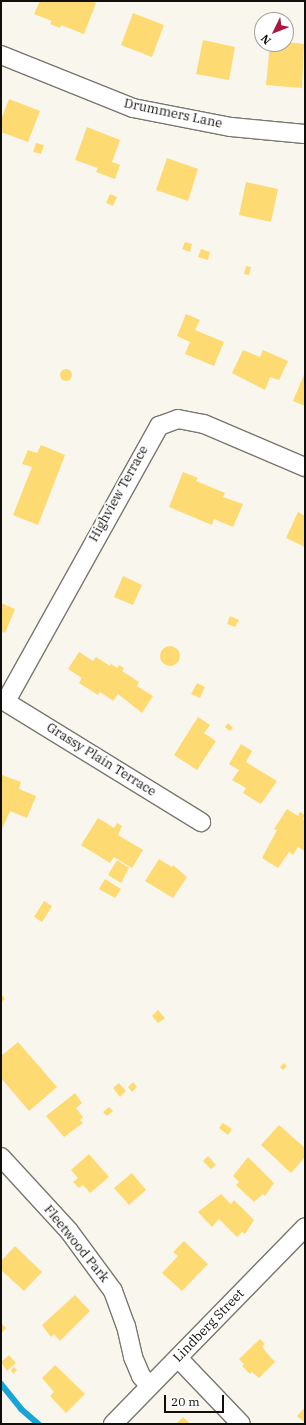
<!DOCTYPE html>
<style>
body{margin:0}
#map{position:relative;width:306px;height:1425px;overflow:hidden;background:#f9f6ee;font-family:"IBM Plex Serif",serif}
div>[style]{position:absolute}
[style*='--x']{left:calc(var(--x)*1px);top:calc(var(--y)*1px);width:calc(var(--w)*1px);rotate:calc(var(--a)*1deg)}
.stream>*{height:6px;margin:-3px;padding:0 3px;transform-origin:3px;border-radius:3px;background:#18a5d6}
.building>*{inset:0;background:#feda72}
.round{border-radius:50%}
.roads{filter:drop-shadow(1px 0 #79776f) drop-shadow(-1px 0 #79776f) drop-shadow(0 1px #79776f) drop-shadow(0 -1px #79776f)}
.minor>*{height:18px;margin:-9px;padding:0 9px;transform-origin:9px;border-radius:9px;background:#fff}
span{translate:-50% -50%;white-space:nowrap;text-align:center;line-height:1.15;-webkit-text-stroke:3.5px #fff;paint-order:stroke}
.street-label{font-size:13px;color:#100f0c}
.frame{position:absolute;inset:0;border:2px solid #100f0c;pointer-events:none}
.north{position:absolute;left:254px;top:12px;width:40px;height:40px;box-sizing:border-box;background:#fff;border:1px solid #9f9f9e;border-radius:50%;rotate:227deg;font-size:11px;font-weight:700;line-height:16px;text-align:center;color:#100f0c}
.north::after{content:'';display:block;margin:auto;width:14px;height:18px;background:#ab1741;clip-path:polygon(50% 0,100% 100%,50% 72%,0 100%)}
.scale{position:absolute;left:164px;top:1395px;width:60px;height:18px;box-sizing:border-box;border:2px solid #100f0c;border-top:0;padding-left:5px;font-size:12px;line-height:14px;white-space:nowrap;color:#100f0c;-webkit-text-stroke:3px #fff;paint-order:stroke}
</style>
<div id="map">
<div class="stream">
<i style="--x:1;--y:1384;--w:32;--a:51"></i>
<i style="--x:21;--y:1409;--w:23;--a:41"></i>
</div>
<div class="building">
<i style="clip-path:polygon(40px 1px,91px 1px,96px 3px,84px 34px,61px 25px,60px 28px,50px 24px,52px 21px,34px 14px)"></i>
<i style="clip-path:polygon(133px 13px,164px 25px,152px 57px,121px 45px)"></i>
<i style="clip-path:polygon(203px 40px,235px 47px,229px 80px,196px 74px)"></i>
<i style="clip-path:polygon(286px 42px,304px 44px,302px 88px,266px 85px,270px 44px)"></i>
<i style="clip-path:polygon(9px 99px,40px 111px,28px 142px,1px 132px,1px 120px)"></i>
<i style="clip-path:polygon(87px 127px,120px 140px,112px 162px,120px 165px,115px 179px,96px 172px,98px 168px,75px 160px)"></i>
<i style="clip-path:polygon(36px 143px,44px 145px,41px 154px,33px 152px)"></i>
<i style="clip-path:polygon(167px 158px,198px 169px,188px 201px,156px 190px)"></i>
<i style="clip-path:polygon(246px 182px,278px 189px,271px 222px,239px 215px)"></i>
<i style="clip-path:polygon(110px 194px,117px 197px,113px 206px,106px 203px)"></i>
<i style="clip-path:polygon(185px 242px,192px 244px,190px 252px,182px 249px)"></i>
<i style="clip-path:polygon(201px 249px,210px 252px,208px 260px,198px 257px)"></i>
<i style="clip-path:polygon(246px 266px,251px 267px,249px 275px,244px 274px)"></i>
<i style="clip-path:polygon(186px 314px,200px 320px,195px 330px,224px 342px,214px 366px,185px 354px,190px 342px,177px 336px)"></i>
<i style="clip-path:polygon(243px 350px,260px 357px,263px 350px,288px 361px,279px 380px,270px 377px,265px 390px,232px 373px)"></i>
<i class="round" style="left:60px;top:369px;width:12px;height:12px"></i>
<i style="clip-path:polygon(305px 372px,305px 406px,293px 401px)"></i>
<i style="clip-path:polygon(41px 445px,65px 455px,38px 525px,13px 515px,32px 467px,22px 464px,28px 450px,37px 453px)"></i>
<i style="clip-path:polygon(183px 472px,198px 478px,196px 481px,225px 493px,223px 497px,243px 504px,233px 527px,214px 519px,212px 525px,169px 507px)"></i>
<i style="clip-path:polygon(298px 512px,305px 516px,305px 547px,286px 538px)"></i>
<i style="clip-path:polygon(123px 576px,142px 585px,133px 605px,114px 597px)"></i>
<i style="clip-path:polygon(1px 603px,15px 609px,5px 633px,1px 631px)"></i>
<i style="clip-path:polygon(230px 616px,239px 620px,235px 627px,227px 624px)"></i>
<i class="round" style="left:160px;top:646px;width:20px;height:20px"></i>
<i style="clip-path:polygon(79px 652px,93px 661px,96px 657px,110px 666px,111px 664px,117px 668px,119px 665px,124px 668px,122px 671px,139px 682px,137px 686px,153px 696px,142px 713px,118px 694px,113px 701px,100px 692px,98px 695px,79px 683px,82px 678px,68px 669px)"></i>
<i style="clip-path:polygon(197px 683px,205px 687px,200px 698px,191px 694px)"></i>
<i style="clip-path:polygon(198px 717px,210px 725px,204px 733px,216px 741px,197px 770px,174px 755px)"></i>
<i style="clip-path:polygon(228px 723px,233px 728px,230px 731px,225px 727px)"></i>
<i style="clip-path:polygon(241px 744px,252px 751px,246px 762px,277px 781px,261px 804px,243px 793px,246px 788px,232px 780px,239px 770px,229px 764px)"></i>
<i style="clip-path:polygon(2px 775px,21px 782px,19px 789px,36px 796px,27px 818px,10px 811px,2px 829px)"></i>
<i style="clip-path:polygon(287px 809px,298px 816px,300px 812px,305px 815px,303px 819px,305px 821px,305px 851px,298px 847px,293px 855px,289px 852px,278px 868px,262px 858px,277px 830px,274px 829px)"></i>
<i style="clip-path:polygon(98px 818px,114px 828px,117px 823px,122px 826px,118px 835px,143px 850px,132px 868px,114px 857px,110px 863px,81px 845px)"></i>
<i style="clip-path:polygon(159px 859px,172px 867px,173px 865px,187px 877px,173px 898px,145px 881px)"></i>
<i style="clip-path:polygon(117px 860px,129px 868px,121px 883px,108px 875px)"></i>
<i style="clip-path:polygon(105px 879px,121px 889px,115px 898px,99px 889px)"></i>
<i style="clip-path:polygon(44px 901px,52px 906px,42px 922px,34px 917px)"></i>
<i style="clip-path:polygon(1px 994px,5px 999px,1px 1002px)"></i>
<i style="clip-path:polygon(158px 1010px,165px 1018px,158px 1023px,152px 1016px)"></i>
<i style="clip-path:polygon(18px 1042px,57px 1087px,29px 1111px,1px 1078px,1px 1056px)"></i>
<i style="clip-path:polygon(284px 1063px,287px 1066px,283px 1070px,280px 1067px)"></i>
<i style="clip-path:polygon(133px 1082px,137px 1087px,132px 1092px,128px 1087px)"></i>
<i style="clip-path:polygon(119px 1083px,126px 1091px,120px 1097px,113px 1088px)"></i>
<i style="clip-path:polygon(75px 1093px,82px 1103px,76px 1108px,83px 1117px,80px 1120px,83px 1123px,64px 1137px,46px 1116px)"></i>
<i style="clip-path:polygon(109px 1107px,113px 1111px,107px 1116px,103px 1112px)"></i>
<i style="clip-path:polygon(223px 1123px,232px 1129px,228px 1135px,219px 1128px)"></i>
<i style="clip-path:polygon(279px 1125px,305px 1148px,305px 1157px,291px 1173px,261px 1145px)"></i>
<i style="clip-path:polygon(89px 1154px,109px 1177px,90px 1193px,83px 1185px,79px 1188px,73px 1182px,78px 1178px,71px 1170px)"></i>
<i style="clip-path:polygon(208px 1156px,216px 1165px,211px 1169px,203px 1161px)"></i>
<i style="clip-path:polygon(248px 1157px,274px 1183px,265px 1196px,263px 1194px,254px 1202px,236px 1185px,239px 1182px,233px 1176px)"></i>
<i style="clip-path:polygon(132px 1173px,146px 1190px,129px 1205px,114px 1188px)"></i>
<i style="clip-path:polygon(221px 1194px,231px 1204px,234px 1200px,254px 1220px,245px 1234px,242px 1232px,237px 1237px,219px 1219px,212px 1227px,198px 1212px)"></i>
<i style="clip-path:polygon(184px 1241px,208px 1264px,182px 1291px,162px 1273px,178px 1256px,173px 1252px)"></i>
<i style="clip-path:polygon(15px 1246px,42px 1272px,24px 1291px,1px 1270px,1px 1261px)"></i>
<i style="clip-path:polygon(75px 1295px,90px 1311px,60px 1341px,54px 1334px,51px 1337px,42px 1325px)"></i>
<i style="clip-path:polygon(1px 1323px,6px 1328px,1px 1334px)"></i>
<i style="clip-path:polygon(260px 1339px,265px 1344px,262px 1346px,266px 1352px,275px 1362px,259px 1378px,252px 1372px,250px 1374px,242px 1366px,244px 1364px,239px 1359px)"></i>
<i style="clip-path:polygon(9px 1355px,16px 1363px,7px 1371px,1px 1362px)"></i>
<i style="clip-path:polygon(55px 1365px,85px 1394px,66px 1413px,50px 1396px,54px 1392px,42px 1378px)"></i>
<i style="clip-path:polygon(14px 1367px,17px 1370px,13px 1374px,11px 1370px)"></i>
<i style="clip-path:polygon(305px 1407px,305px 1423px,297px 1416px)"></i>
<i style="clip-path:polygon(183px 1417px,190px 1424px,176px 1424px)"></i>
</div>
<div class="roads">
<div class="minor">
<i style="--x:1;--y:55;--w:142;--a:21.9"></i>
<i style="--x:133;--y:108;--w:100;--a:11"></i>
<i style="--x:231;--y:127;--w:74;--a:5.4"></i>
<i style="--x:1;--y:699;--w:235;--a:31.6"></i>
<i style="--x:6;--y:701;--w:315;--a:-60.9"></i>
<i style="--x:159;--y:426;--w:20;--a:-20"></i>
<i style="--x:178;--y:419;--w:26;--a:11"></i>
<i style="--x:204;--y:424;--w:110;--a:23.1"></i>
<i style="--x:1;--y:1157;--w:100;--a:47.4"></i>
<i style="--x:69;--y:1231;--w:74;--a:53.7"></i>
<i style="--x:113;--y:1291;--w:37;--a:70"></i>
<i style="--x:126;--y:1326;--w:32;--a:77"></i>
<i style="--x:133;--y:1357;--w:21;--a:67"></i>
<i style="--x:141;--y:1376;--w:13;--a:48"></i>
<i style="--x:178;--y:1358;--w:91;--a:46.3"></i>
<i style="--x:113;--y:1424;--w:275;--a:-45.7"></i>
</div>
</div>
<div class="street-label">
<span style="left:173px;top:114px;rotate:12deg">Drummers Lane</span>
<span style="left:119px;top:494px;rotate:-61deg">Highview Terrace</span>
<span style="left:101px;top:760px;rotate:32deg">Grassy Plain Terrace</span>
<span style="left:76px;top:1244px;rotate:51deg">Fleetwood Park</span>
<span style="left:209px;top:1326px;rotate:-46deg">Lindberg Street</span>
</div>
<div class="frame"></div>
<div class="north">N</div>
<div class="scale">20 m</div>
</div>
